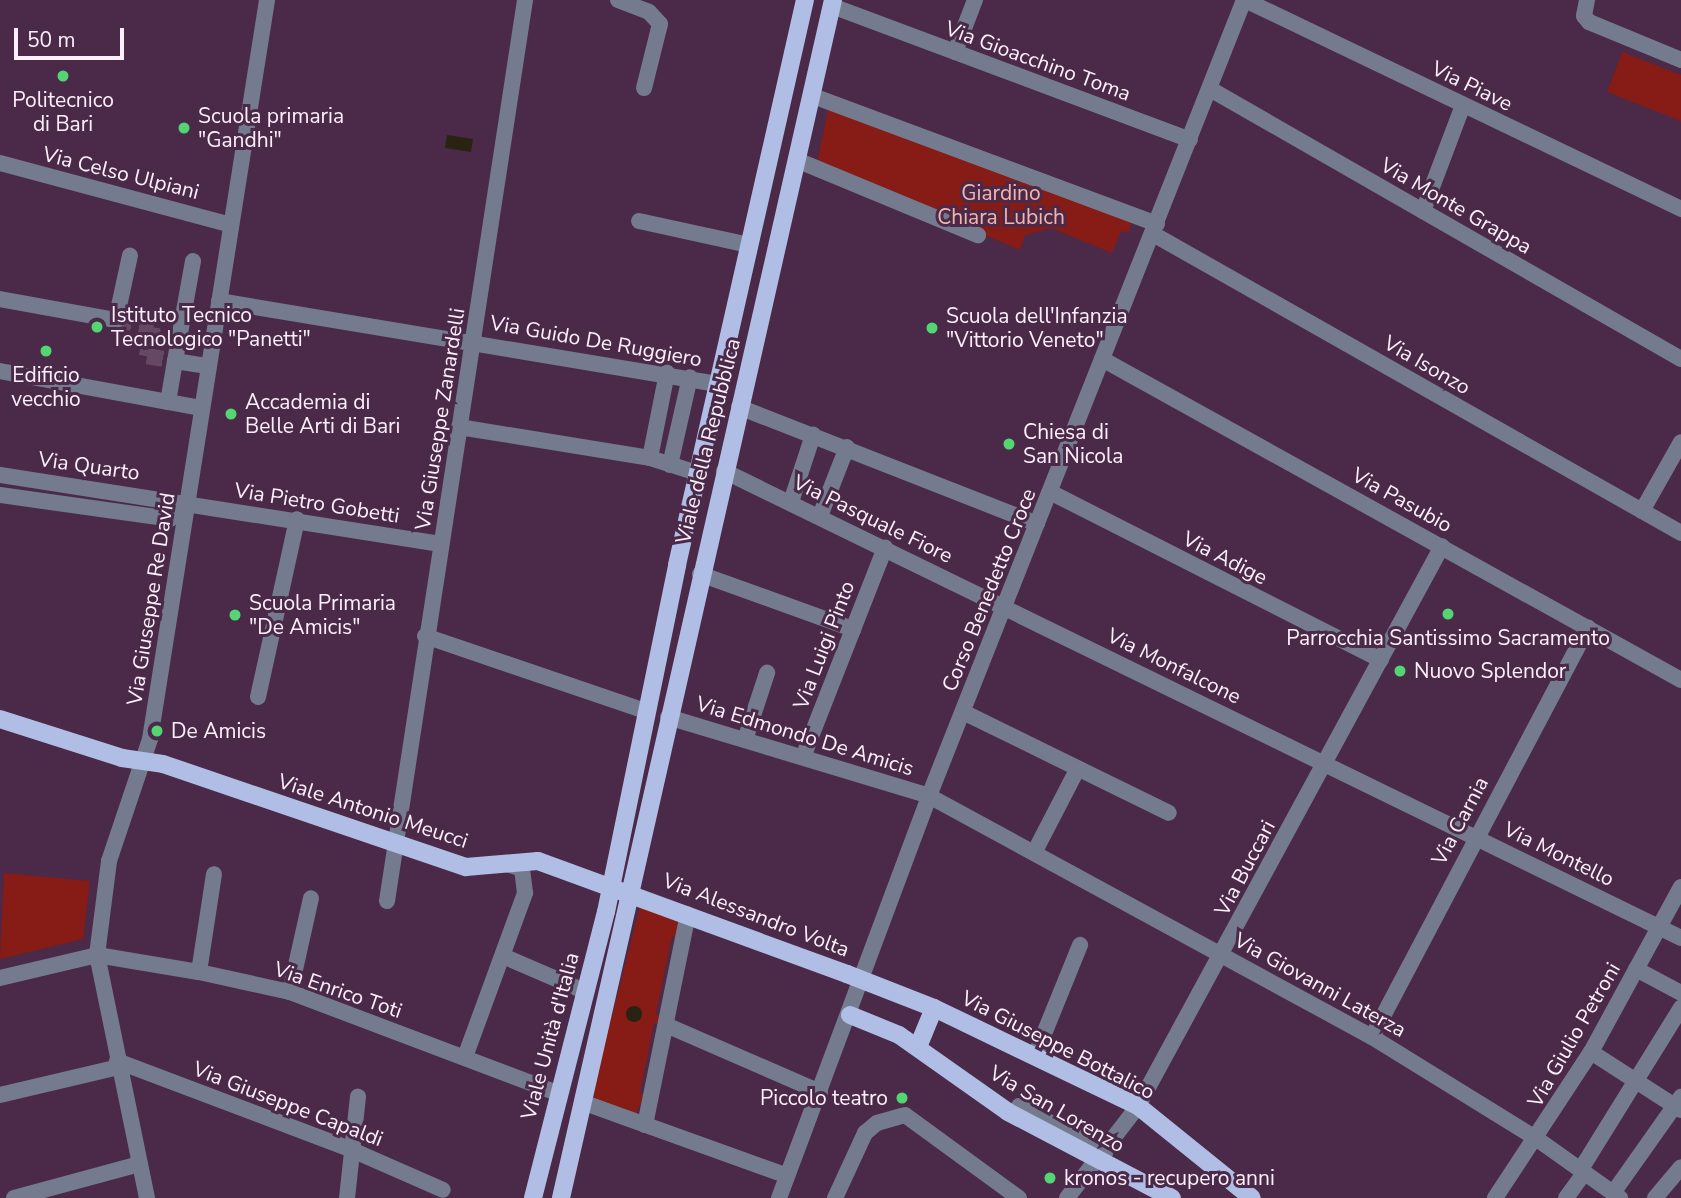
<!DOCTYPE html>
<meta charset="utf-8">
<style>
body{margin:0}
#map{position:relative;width:1681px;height:1198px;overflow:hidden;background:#4a2a48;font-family:"Nunito Sans",sans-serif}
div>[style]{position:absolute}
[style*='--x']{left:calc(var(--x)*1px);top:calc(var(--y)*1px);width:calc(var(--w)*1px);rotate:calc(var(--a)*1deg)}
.green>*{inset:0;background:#871b16}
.water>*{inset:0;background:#2a2312}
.round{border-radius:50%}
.minor-tunnel>*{height:16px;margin-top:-8px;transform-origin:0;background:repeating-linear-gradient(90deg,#654863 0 16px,transparent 0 24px)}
.minor>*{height:16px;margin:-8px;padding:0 8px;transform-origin:8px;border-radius:8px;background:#747b8e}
.major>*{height:18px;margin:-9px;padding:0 9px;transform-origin:9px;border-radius:9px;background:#b0bee5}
.dots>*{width:19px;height:19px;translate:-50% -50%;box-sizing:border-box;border:4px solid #4a2a48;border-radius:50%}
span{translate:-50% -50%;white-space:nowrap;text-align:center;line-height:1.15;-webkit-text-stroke:6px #4a2a48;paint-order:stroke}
.street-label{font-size:21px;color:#fdf0fc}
.poi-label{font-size:21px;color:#fdf0fc}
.left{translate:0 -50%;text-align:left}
.right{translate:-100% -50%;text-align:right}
.park-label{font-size:21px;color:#f3b6ad}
.scale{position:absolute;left:14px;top:28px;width:110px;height:32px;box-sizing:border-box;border:4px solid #fdf0fc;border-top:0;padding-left:9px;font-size:21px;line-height:24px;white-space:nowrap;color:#fdf0fc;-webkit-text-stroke:5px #4a2a48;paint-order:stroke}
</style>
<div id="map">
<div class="green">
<i style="clip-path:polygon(1622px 52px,1681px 75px,1681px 121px,1607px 92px)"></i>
<i style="clip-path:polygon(829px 106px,1133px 219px,1128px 233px,1121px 231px,1112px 253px,1051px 228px,1025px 235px,1020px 250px,817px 163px)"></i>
<i style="clip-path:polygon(4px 873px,90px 881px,83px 939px,0 959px)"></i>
<i style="clip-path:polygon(640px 906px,680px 923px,677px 937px,672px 936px,656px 1014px,661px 1015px,660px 1024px,654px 1023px,640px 1093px,644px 1095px,636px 1114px,595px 1099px,592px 1093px)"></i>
</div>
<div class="water">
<i style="clip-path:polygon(447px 135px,473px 139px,471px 152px,445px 148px)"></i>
<i class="round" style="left:626px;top:1006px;width:16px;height:16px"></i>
</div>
<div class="minor-tunnel">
<i style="--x:116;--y:320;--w:38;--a:11"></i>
<i style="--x:153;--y:327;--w:30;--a:102"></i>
<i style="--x:147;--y:356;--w:28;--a:10"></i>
</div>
<div class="minor">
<i style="--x:618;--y:0;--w:33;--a:21"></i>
<i style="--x:649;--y:12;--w:16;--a:47"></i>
<i style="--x:660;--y:24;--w:66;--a:104"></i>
<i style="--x:1245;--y:0;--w:484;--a:25.6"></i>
<i style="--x:1587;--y:0;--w:16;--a:101"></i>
<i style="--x:1584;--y:16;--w:8;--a:50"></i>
<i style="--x:1589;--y:22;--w:100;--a:22.4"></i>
<i style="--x:832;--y:6;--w:382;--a:20.5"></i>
<i style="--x:955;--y:52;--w:56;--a:-69"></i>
<i style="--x:1210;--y:89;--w:543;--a:29.82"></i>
<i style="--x:813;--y:96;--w:367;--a:20.4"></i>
<i style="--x:799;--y:161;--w:194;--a:22.5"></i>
<i style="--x:0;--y:163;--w:239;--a:15"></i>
<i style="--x:1423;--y:211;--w:113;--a:-69.3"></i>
<i style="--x:639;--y:221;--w:113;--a:12.3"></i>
<i style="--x:1153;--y:234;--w:607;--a:29.52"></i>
<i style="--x:193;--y:261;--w:102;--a:100.2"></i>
<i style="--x:175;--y:361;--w:33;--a:9"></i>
<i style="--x:0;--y:299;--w:118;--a:10.3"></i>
<i style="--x:116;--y:320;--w:66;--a:-77.8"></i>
<i style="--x:219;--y:301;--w:505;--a:9.46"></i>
<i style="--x:1102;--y:359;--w:662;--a:29"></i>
<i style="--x:0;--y:371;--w:205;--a:10.4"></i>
<i style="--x:168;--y:402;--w:42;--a:-80.3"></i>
<i style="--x:739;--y:407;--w:320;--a:21.4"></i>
<i style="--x:459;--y:427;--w:193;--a:9.2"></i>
<i style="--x:650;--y:458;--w:49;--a:17.7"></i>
<i style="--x:650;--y:458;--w:87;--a:-78.7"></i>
<i style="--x:670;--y:465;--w:90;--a:-77.2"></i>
<i style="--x:724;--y:471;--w:1065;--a:26.01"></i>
<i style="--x:0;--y:475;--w:446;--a:8.9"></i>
<i style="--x:1050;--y:492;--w:371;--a:26.9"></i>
<i style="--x:0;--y:495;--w:172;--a:8"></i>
<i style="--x:170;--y:519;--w:23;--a:-43"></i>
<i style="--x:791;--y:502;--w:71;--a:-71.8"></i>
<i style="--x:1642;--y:511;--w:79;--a:-60.5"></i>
<i style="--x:820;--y:516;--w:74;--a:-68.6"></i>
<i style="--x:700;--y:574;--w:163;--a:19.8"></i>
<i style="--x:425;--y:636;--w:232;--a:18.8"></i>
<i style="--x:258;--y:697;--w:182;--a:-77.6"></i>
<i style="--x:963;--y:712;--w:229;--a:26.1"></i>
<i style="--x:668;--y:717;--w:273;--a:16.8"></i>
<i style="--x:929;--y:796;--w:504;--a:28.55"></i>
<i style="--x:1372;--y:1037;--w:194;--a:31.7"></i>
<i style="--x:1537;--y:1139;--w:102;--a:35.4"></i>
<i style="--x:745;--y:740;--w:71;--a:-71.8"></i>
<i style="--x:803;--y:757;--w:225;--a:-68.6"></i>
<i style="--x:1035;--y:851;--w:93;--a:-62.6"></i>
<i style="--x:387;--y:901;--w:912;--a:-81.29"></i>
<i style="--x:503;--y:956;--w:88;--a:23.4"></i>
<i style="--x:1636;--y:969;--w:51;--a:28.1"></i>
<i style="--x:199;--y:972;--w:99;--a:-81.3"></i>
<i style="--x:0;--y:978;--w:100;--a:-13.3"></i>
<i style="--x:97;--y:955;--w:103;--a:9.5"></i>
<i style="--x:199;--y:972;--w:93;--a:12.4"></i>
<i style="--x:290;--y:992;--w:285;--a:20.7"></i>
<i style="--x:290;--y:992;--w:96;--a:-77.4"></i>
<i style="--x:666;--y:1025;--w:168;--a:23.5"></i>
<i style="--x:1372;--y:1037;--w:463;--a:-62.2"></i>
<i style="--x:1591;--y:1052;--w:107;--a:32.8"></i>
<i style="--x:1035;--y:1056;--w:120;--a:-67.9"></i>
<i style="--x:465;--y:1057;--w:175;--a:-69.9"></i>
<i style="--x:525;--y:893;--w:24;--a:-97"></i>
<i style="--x:522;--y:869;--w:16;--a:-162"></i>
<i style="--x:117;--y:1061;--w:251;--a:20.7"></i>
<i style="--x:352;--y:1150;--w:99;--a:23.7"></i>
<i style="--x:0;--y:1095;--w:121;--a:-13.3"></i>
<i style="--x:582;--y:1102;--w:218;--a:19.8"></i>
<i style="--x:1019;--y:1106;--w:98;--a:28.1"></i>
<i style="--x:645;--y:1125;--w:215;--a:-78.5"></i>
<i style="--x:1581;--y:1169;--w:190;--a:-58.2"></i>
<i style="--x:1613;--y:1193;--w:118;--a:-54.7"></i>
<i style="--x:14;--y:1198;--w:130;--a:-15.2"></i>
<i style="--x:147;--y:1198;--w:248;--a:-101.6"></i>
<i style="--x:97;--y:955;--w:95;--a:-82.7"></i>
<i style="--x:109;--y:861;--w:129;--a:-71.4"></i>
<i style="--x:150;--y:739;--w:748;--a:-81"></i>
<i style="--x:347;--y:1198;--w:102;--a:-83.8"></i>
<i style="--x:779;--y:1198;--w:429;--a:-69.5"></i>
<i style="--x:929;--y:796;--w:856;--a:-68.41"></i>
<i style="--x:835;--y:1198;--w:72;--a:-65.2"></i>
<i style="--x:865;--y:1133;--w:16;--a:-40"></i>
<i style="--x:877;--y:1123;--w:29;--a:-16"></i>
<i style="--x:905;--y:1115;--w:141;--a:36.1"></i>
<i style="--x:1067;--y:1198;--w:116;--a:-52.3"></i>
<i style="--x:1138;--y:1106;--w:637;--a:-61.5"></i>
<i style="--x:1495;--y:1198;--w:175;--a:-56.7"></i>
<i style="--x:1591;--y:1052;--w:188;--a:-61.4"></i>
<i style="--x:1566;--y:1198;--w:32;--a:-54"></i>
<i style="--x:1655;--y:1198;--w:40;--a:-50"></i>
</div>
<div class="major">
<i style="--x:0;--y:719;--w:128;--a:17.7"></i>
<i style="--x:122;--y:758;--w:41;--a:8.3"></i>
<i style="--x:163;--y:764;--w:320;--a:18.8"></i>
<i style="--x:466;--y:867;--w:72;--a:-4.8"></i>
<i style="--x:538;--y:861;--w:329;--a:20.1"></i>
<i style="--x:847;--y:974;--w:93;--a:21.3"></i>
<i style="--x:934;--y:1008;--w:226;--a:25.7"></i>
<i style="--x:1138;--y:1106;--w:146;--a:38.9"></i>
<i style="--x:850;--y:1015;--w:53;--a:22.2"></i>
<i style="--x:899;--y:1035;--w:133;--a:35.2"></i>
<i style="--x:1008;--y:1112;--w:185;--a:27.7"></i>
<i style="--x:918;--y:1047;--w:42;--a:-67.7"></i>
<i style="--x:533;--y:1198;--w:295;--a:-75.7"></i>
<i style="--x:606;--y:912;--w:354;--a:-78.4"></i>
<i style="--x:677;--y:565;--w:579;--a:-77.24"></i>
<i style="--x:561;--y:1198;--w:1228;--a:-77.21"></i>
</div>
<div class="dots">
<i style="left:63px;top:76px;background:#53d672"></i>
<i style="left:184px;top:128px;background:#53d672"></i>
<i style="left:97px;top:327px;background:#53d672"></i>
<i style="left:932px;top:328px;background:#53d672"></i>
<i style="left:46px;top:351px;background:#53d672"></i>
<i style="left:231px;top:414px;background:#53d672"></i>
<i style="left:1009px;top:444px;background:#53d672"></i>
<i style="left:1448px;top:614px;background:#53d672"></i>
<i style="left:235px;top:615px;background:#53d672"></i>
<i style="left:1400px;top:671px;background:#53d672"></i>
<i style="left:157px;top:731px;background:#53d672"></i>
<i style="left:902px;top:1098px;background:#53d672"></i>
<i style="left:1050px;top:1178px;background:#53d672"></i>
</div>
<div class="street-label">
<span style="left:1038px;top:61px;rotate:20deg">Via Gioacchino Toma</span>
<span style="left:1472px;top:86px;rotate:26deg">Via Piave</span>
<span style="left:121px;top:173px;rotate:14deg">Via Celso Ulpiani</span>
<span style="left:1456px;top:206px;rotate:30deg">Via Monte Grappa</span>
<span style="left:596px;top:341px;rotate:10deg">Via Guido De Ruggiero</span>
<span style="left:1427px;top:365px;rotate:30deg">Via Isonzo</span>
<span style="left:440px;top:419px;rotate:-81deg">Via Giuseppe Zanardelli</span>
<span style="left:708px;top:441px;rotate:-76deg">Viale della Repubblica</span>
<span style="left:89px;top:466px;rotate:8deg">Via Quarto</span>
<span style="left:1402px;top:500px;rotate:29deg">Via Pasubio</span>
<span style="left:317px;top:503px;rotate:9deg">Via Pietro Gobetti</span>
<span style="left:873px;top:519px;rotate:26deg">Via Pasquale Fiore</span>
<span style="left:1225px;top:558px;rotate:27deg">Via Adige</span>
<span style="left:989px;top:590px;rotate:-68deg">Corso Benedetto Croce</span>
<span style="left:151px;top:599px;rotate:-81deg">Via Giuseppe Re David</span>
<span style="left:824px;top:645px;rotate:-69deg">Via Luigi Pinto</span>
<span style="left:1174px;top:666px;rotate:26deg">Via Monfalcone</span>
<span style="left:805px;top:736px;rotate:17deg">Via Edmondo De Amicis</span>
<span style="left:373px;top:811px;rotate:18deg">Viale Antonio Meucci</span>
<span style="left:1460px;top:821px;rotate:-62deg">Via Carnia</span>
<span style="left:1559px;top:854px;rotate:26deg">Via Montello</span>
<span style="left:1245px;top:868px;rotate:-62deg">Via Buccari</span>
<span style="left:756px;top:915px;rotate:21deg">Via Alessandro Volta</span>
<span style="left:1320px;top:985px;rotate:29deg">Via Giovanni Laterza</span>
<span style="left:338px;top:990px;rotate:19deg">Via Enrico Toti</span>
<span style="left:1574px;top:1035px;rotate:-60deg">Via Giulio Petroni</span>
<span style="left:550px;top:1036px;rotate:-75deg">Viale Unità d'Italia</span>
<span style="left:1058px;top:1045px;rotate:27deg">Via Giuseppe Bottalico</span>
<span style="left:288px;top:1104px;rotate:21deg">Via Giuseppe Capaldi</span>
<span style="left:1057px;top:1109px;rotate:30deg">Via San Lorenzo</span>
</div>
<div class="poi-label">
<span style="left:63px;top:112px">Politecnico<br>di Bari</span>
<span class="left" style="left:198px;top:128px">Scuola primaria<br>"Gandhi"</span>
<span class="left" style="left:111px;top:327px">Istituto Tecnico<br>Tecnologico "Panetti"</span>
<span class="left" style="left:946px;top:328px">Scuola dell'Infanzia<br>"Vittorio Veneto"</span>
<span style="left:46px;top:387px">Edificio<br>vecchio</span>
<span class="left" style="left:245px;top:414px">Accademia di<br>Belle Arti di Bari</span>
<span class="left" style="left:1023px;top:444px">Chiesa di<br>San Nicola</span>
<span class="left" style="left:249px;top:615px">Scuola Primaria<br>"De Amicis"</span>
<span style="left:1448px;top:638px">Parrocchia Santissimo Sacramento</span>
<span class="left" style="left:1414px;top:671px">Nuovo Splendor</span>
<span class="left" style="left:171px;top:731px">De Amicis</span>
<span class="right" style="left:888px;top:1098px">Piccolo teatro</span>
<span class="left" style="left:1064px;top:1178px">kronos - recupero anni</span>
</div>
<div class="park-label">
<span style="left:1001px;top:205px">Giardino<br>Chiara Lubich</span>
</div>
<div class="scale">50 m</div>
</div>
